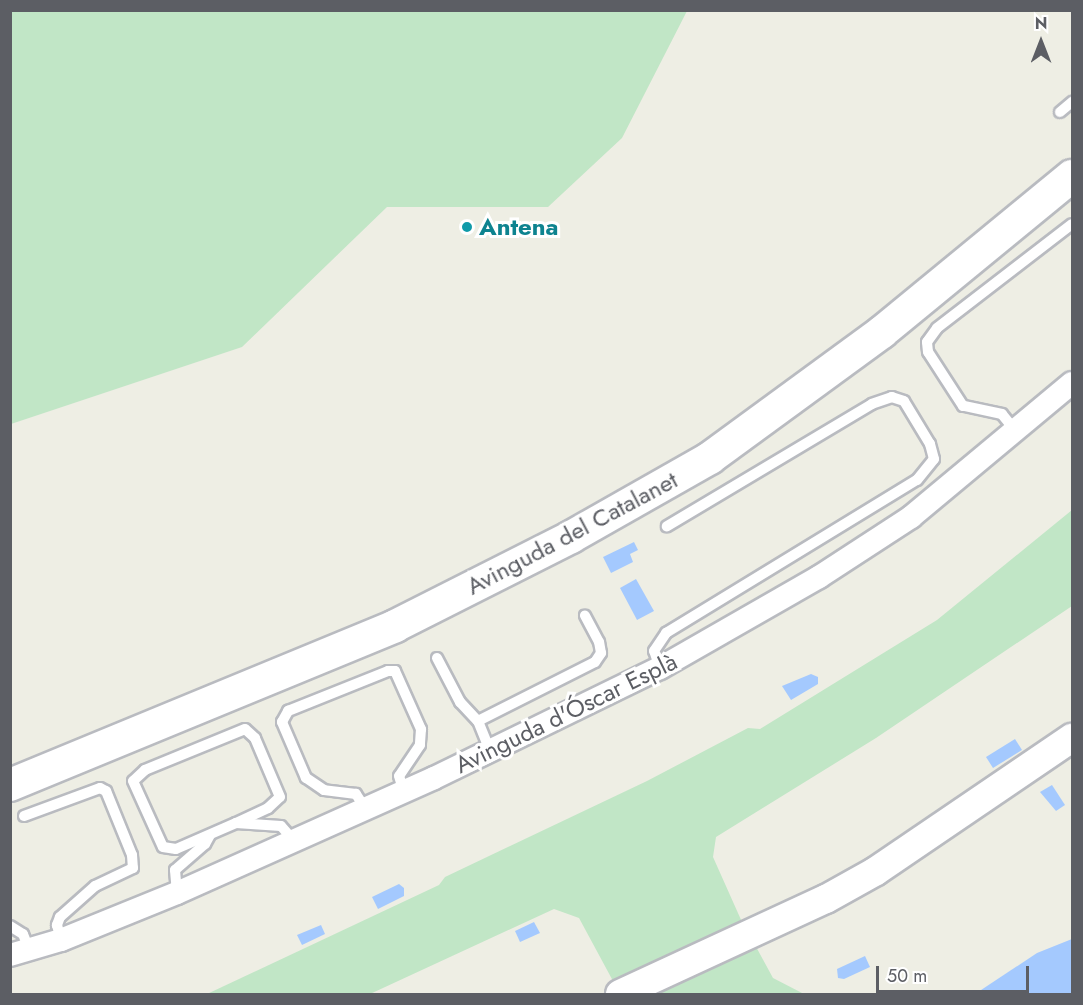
<!DOCTYPE html>
<meta charset="utf-8">
<style>
body{margin:0}
#map{position:relative;width:1083px;height:1005px;overflow:hidden;background:#eeeee4;font-family:Jost,sans-serif}
div>[style]{position:absolute}
[style*='--x']{left:calc(var(--x)*1px);top:calc(var(--y)*1px);width:calc(var(--w)*1px);rotate:calc(var(--a)*1deg)}
.green>*{inset:0;background:#c1e6c6}
.water>*{inset:0;background:#a4c9fe}
.roads{filter:drop-shadow(2px 0 #b9bbc0) drop-shadow(-2px 0 #b9bbc0) drop-shadow(0 2px #b9bbc0) drop-shadow(0 -2px #b9bbc0)}
.service>*{height:10px;margin:-5px;padding:0 5px;transform-origin:5px;border-radius:5px;background:#fff}
.minor>*{height:22px;margin:-11px;padding:0 11px;transform-origin:11px;border-radius:11px;background:#fff}
.tertiary>*{height:28px;margin:-14px;padding:0 14px;transform-origin:14px;border-radius:14px;background:#fff}
.secondary>*{height:32px;margin:-16px;padding:0 16px;transform-origin:16px;border-radius:16px;background:#fff}
.dots>*{width:16px;height:16px;translate:-50% -50%;box-sizing:border-box;border:3px solid #fff;border-radius:50%}
span{translate:-50% -50%;white-space:nowrap;text-align:center;line-height:1.15;-webkit-text-stroke:6px #fff;paint-order:stroke}
.culture-label{font-size:24px;color:#0d838f;font-weight:700}
.left{translate:0 -50%;text-align:left}
.street-label{font-size:24px;color:#5c5e64}
.frame{position:absolute;inset:0;border:12px solid #5c5e64;pointer-events:none}
.north{position:absolute;left:1011px;top:12px;width:60px;height:60px;-webkit-text-stroke:4px #fff;paint-order:stroke;rotate:0deg;font-size:16px;font-weight:700;line-height:24px;text-align:center;color:#5c5e64}
.north::after{content:'';display:block;margin:auto;width:21px;height:27px;background:#5c5e64;clip-path:polygon(50% 0,100% 100%,50% 72%,0 100%)}
.scale{position:absolute;left:876px;top:966px;width:153px;height:27px;box-sizing:border-box;border:3px solid #5c5e64;border-top:0;padding-left:8px;font-size:18px;line-height:21px;white-space:nowrap;color:#5c5e64;-webkit-text-stroke:4px #fff;paint-order:stroke}
</style>
<div id="map">
<div class="green">
<i style="clip-path:polygon(10px 11px,11px 10px,687px 11px,622px 138px,548px 207px,387px 207px,242px 347px,11px 424px)"></i>
<i style="clip-path:polygon(1072px 510px,1072px 606px,876px 738px,716px 837px,713px 857px,742px 922px,613px 981px,579px 918px,554px 909px,370px 994px,207px 994px,439px 885px,445px 877px,647px 781px,748px 728px,760px 729px,937px 620px)"></i>
<i style="clip-path:polygon(754px 943px,773px 978px,804px 994px,646px 994px)"></i>
</div>
<div class="water">
<i style="clip-path:polygon(634px 542px,638px 550px,630px 554px,633px 562px,611px 573px,603px 557px)"></i>
<i style="clip-path:polygon(636px 579px,654px 611px,637px 620px,620px 588px)"></i>
<i style="clip-path:polygon(811px 674px,818px 677px,818px 684px,791px 700px,782px 686px)"></i>
<i style="clip-path:polygon(1015px 739px,1022px 750px,993px 768px,986px 757px)"></i>
<i style="clip-path:polygon(1052px 785px,1065px 805px,1056px 811px,1040px 792px)"></i>
<i style="clip-path:polygon(399px 884px,404px 888px,404px 896px,378px 909px,372px 897px)"></i>
<i style="clip-path:polygon(534px 922px,540px 933px,520px 942px,515px 931px)"></i>
<i style="clip-path:polygon(321px 925px,325px 934px,302px 945px,297px 935px)"></i>
<i style="clip-path:polygon(1072px 939px,1072px 994px,975px 994px,1037px 953px)"></i>
<i style="clip-path:polygon(865px 956px,870px 967px,844px 979px,838px 978px,837px 969px)"></i>
</div>
<div class="roads">
<div class="service">
<i style="--x:1060;--y:112;--w:16;--a:-40"></i>
<i style="--x:1014;--y:429;--w:19;--a:-129"></i>
<i style="--x:1002;--y:414;--w:40;--a:-168"></i>
<i style="--x:963;--y:406;--w:64;--a:-122.9"></i>
<i style="--x:928;--y:352;--w:10;--a:-96"></i>
<i style="--x:927;--y:342;--w:17;--a:-54"></i>
<i style="--x:937;--y:328;--w:170;--a:-37.6"></i>
<i style="--x:437;--y:658;--w:50;--a:62.4"></i>
<i style="--x:460;--y:702;--w:26;--a:47"></i>
<i style="--x:478;--y:721;--w:32;--a:68"></i>
<i style="--x:660;--y:668;--w:18;--a:-109"></i>
<i style="--x:654;--y:651;--w:22;--a:-56"></i>
<i style="--x:666;--y:633;--w:294;--a:-31.4"></i>
<i style="--x:917;--y:480;--w:27;--a:-51"></i>
<i style="--x:934;--y:459;--w:16;--a:-105"></i>
<i style="--x:930;--y:444;--w:50;--a:-121.2"></i>
<i style="--x:904;--y:401;--w:13;--a:-162"></i>
<i style="--x:892;--y:397;--w:21;--a:161"></i>
<i style="--x:872;--y:404;--w:239;--a:149.2"></i>
<i style="--x:478;--y:721;--w:131;--a:-26.8"></i>
<i style="--x:595;--y:662;--w:11;--a:-56"></i>
<i style="--x:601;--y:653;--w:11;--a:-100"></i>
<i style="--x:599;--y:642;--w:30;--a:-118"></i>
<i style="--x:365;--y:808;--w:17;--a:-123"></i>
<i style="--x:356;--y:794;--w:32;--a:-173"></i>
<i style="--x:324;--y:790;--w:22;--a:-146"></i>
<i style="--x:306;--y:778;--w:61;--a:-113.2"></i>
<i style="--x:282;--y:722;--w:13;--a:-61"></i>
<i style="--x:288;--y:711;--w:108;--a:-21.8"></i>
<i style="--x:388;--y:671;--w:7;--a:0"></i>
<i style="--x:395;--y:671;--w:64;--a:65.9"></i>
<i style="--x:421;--y:729;--w:16;--a:94"></i>
<i style="--x:420;--y:745;--w:37;--a:124"></i>
<i style="--x:399;--y:776;--w:17;--a:73"></i>
<i style="--x:24;--y:816;--w:81;--a:-20.2"></i>
<i style="--x:100;--y:788;--w:7;--a:27"></i>
<i style="--x:106;--y:791;--w:69;--a:67.9"></i>
<i style="--x:132;--y:855;--w:13;--a:86"></i>
<i style="--x:133;--y:868;--w:42;--a:154.7"></i>
<i style="--x:95;--y:886;--w:47;--a:138.5"></i>
<i style="--x:60;--y:917;--w:9;--a:111"></i>
<i style="--x:57;--y:925;--w:16;--a:75"></i>
<i style="--x:236;--y:823;--w:35;--a:-25"></i>
<i style="--x:268;--y:808;--w:16;--a:-43"></i>
<i style="--x:280;--y:797;--w:64;--a:-113"></i>
<i style="--x:255;--y:738;--w:13;--a:-138"></i>
<i style="--x:245;--y:729;--w:108;--a:157.7"></i>
<i style="--x:145;--y:770;--w:16;--a:137"></i>
<i style="--x:133;--y:781;--w:72;--a:65.6"></i>
<i style="--x:163;--y:847;--w:13;--a:9"></i>
<i style="--x:176;--y:849;--w:65;--a:-23.4"></i>
<i style="--x:236;--y:823;--w:45;--a:3.8"></i>
<i style="--x:281;--y:826;--w:18;--a:49"></i>
<i style="--x:177;--y:893;--w:23;--a:-95"></i>
<i style="--x:175;--y:870;--w:40;--a:-41"></i>
<i style="--x:205;--y:844;--w:10;--a:-61"></i>
<i style="--x:10;--y:926;--w:15;--a:32"></i>
<i style="--x:23;--y:934;--w:17;--a:69"></i>
</div>
<div class="minor">
<i style="--x:10;--y:955;--w:53;--a:-16.4"></i>
<i style="--x:61;--y:940;--w:125;--a:-22.1"></i>
<i style="--x:177;--y:893;--w:282;--a:-24.1"></i>
<i style="--x:434;--y:778;--w:251;--a:-26"></i>
<i style="--x:660;--y:668;--w:183;--a:-29.8"></i>
<i style="--x:819;--y:577;--w:110;--a:-33.1"></i>
<i style="--x:911;--y:517;--w:209;--a:-39.8"></i>
</div>
<div class="tertiary">
<i style="--x:620;--y:994;--w:227;--a:-24.8"></i>
<i style="--x:826;--y:899;--w:57;--a:-29.2"></i>
<i style="--x:876;--y:871;--w:237;--a:-34.2"></i>
</div>
<div class="secondary">
<i style="--x:10;--y:785;--w:417;--a:-22.4"></i>
<i style="--x:395;--y:626;--w:197;--a:-26.8"></i>
<i style="--x:571;--y:537;--w:160;--a:-29.6"></i>
<i style="--x:710;--y:458;--w:213;--a:-36.2"></i>
<i style="--x:882;--y:332;--w:246;--a:-39.4"></i>
</div>
</div>
<div class="dots">
<i style="left:467px;top:227px;background:#0f9aa8"></i>
</div>
<div class="culture-label">
<span class="left" style="left:479px;top:227px">Antena</span>
</div>
<div class="street-label">
<span style="left:572px;top:533px;rotate:-28deg">Avinguda del Catalanet</span>
<span style="left:566px;top:713px;rotate:-26deg">Avinguda d'Óscar Esplà</span>
</div>
<div class="frame"></div>
<div class="north">N</div>
<div class="scale">50 m</div>
</div>
